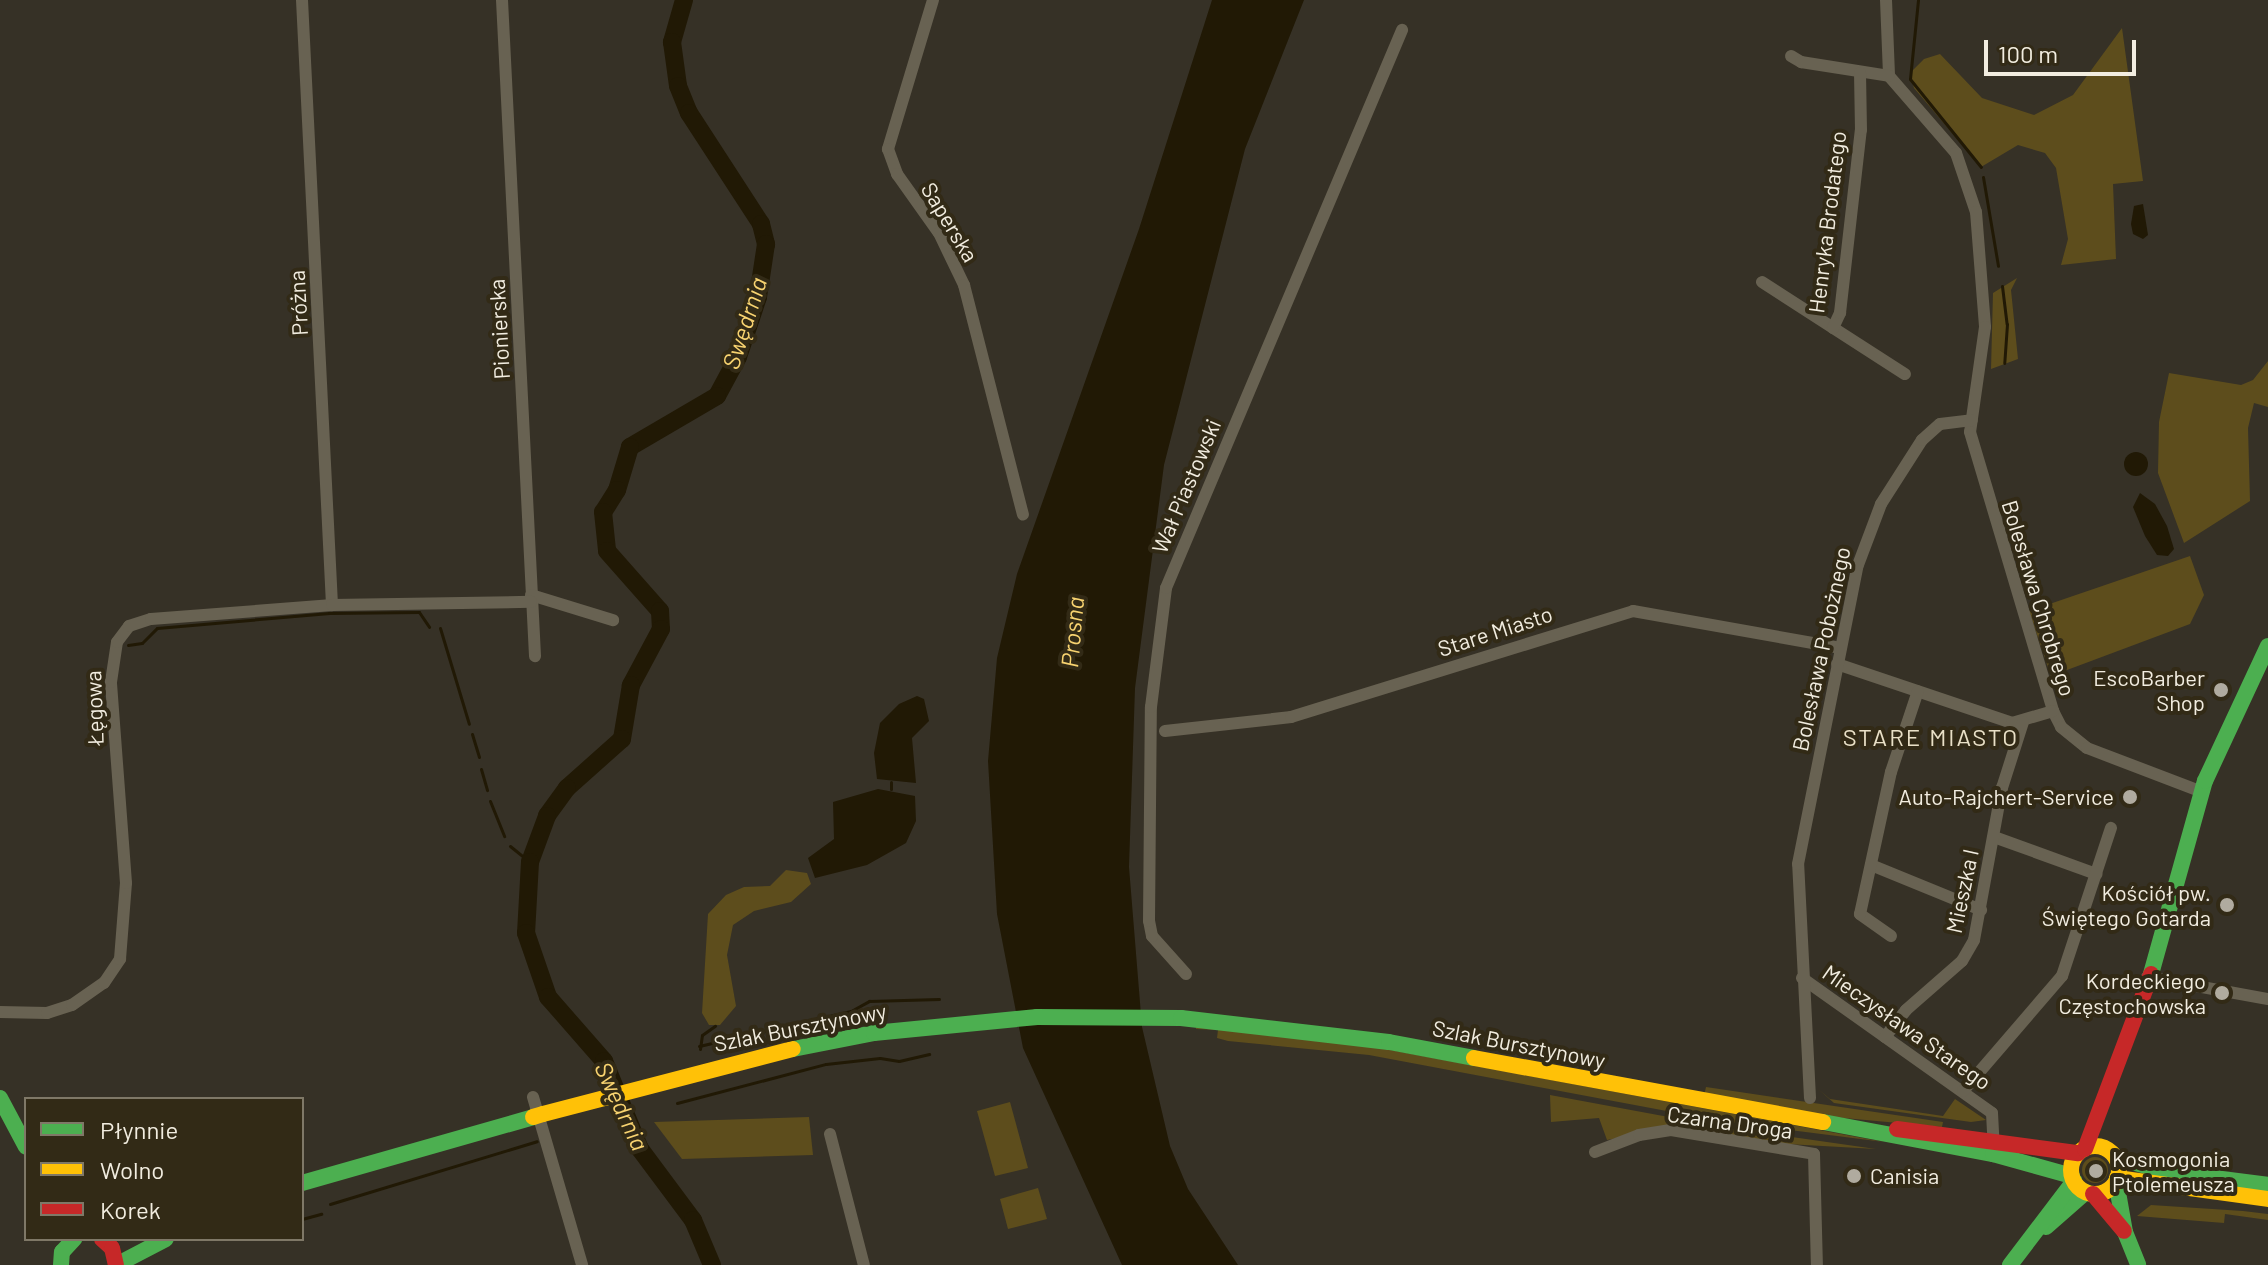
<!DOCTYPE html>
<meta charset="utf-8">
<style>
body{margin:0}
#map{position:relative;width:2268px;height:1265px;overflow:hidden;background:#363126;font-family:Barlow,sans-serif}
div>[style]{position:absolute}
[style*='--x']{left:calc(var(--x)*1px);top:calc(var(--y)*1px);width:calc(var(--w)*1px);rotate:calc(var(--a)*1deg)}
.green>*{inset:0;background:#5d4d1c}
.round{border-radius:50%}
.water>*{inset:0;background:#211905}
.stream>*{height:3px;margin:-1.5px;padding:0 1.5px;transform-origin:1.5px;border-radius:1.5px;background:#211905}
.river>*{height:18px;margin:-9px;padding:0 9px;transform-origin:9px;border-radius:9px;background:#211905}
.street>*{height:12px;margin:-6px;padding:0 6px;transform-origin:6px;border-radius:6px;background:#686252}
.fast>*{height:16px;margin:-8px;padding:0 8px;transform-origin:8px;border-radius:8px;background:#4caf50}
.slow>*{height:16px;margin:-8px;padding:0 8px;transform-origin:8px;border-radius:8px;background:#ffc107}
.slow>.ring{margin:-8px;padding:0;box-sizing:content-box;background:none;border:16px solid #ffc107;border-radius:50%}
.jam>*{height:16px;margin:-8px;padding:0 8px;transform-origin:8px;border-radius:8px;background:#c62828}
.slow-bridge>*{height:16px;margin:-8px;padding:0 8px;transform-origin:8px;border-radius:8px;background:#ffc107}
.dots>*{width:22px;height:22px;translate:-50% -50%;box-sizing:border-box;border:4px solid #322a16;border-radius:50%}
span{translate:-50% -50%;white-space:nowrap;text-align:center;line-height:1.15;-webkit-text-stroke:8px #322a16;paint-order:stroke}
.street-label{font-size:22px;color:#f2ede0}
.poi-label{font-size:22px;color:#f2ede0}
.right{translate:-100% -50%;text-align:right}
.left{translate:0 -50%;text-align:left}
.water-label{font-size:24px;color:#f8d370;font-style:italic}
.neighbourhood-label{font-size:24px;color:#e9e0c7;letter-spacing:2px}
.legend{position:absolute;left:24px;top:1097px;width:280px;height:144px;box-sizing:border-box;background:#322a16;border:2px solid #7f7867;margin:0;padding:10px 14px;list-style:none;font-size:24px;color:#f2ede0}
.legend li{display:flex;align-items:center;gap:16px;height:40px}
.legend b{width:40px;border:2px solid #7f7867}
.scale{position:absolute;left:1984px;top:40px;width:152px;height:36px;box-sizing:border-box;border:4px solid #f2ede0;border-top:0;padding-left:10px;font-size:24px;line-height:28px;white-space:nowrap;color:#f2ede0;-webkit-text-stroke:6px #322a16;paint-order:stroke}
</style>
<div id="map">
<div class="green">
<i style="clip-path:polygon(2122px 28px,2143px 181px,2113px 184px,2116px 259px,2061px 265px,2068px 239px,2056px 168px,2045px 153px,2018px 145px,1981px 167px,1914px 88px,1910px 73px,1924px 59px,1940px 54px,1982px 98px,2034px 115px,2073px 95px)"></i>
<i style="clip-path:polygon(2017px 278px,2011px 290px,2018px 359px,1991px 369px,1993px 293px)"></i>
<i style="clip-path:polygon(2268px 361px,2268px 407px,2254px 403px,2248px 428px,2250px 501px,2184px 543px,2158px 473px,2159px 422px,2169px 373px,2241px 385px,2253px 380px)"></i>
<i style="clip-path:polygon(2190px 556px,2204px 595px,2190px 624px,2051px 676px,2029px 611px)"></i>
<i style="clip-path:polygon(786px 870px,807px 873px,811px 884px,791px 902px,754px 911px,733px 925px,727px 955px,736px 1006px,720px 1025px,709px 1025px,702px 1013px,708px 914px,726px 895px,744px 887px,770px 886px)"></i>
<i style="clip-path:polygon(1196px 1024px,1299px 1033px,1884px 1142px,1720px 1121px,1369px 1055px,1228px 1041px,1217px 1038px,1218px 1030px,1196px 1029px)"></i>
<i style="clip-path:polygon(1706px 1087px,1943px 1122px,1942px 1127px,1822px 1116px,1704px 1096px)"></i>
<i style="clip-path:polygon(1818px 1089px,1830px 1099px,1943px 1116px,1955px 1099px,1986px 1120px,1971px 1122px,1834px 1103px)"></i>
<i style="clip-path:polygon(1550px 1095px,1728px 1128px,1876px 1149px,1752px 1142px,1681px 1126px,1607px 1140px,1599px 1118px,1551px 1122px)"></i>
<i style="clip-path:polygon(1010px 1102px,1028px 1168px,995px 1176px,977px 1111px)"></i>
<i style="clip-path:polygon(809px 1117px,813px 1155px,682px 1159px,654px 1122px)"></i>
<i class="round" style="left:2082px;top:1157px;width:26px;height:26px"></i>
<i style="clip-path:polygon(1038px 1188px,1047px 1219px,1008px 1229px,1000px 1199px)"></i>
<i style="clip-path:polygon(2151px 1205px,2243px 1211px,2268px 1214px,2268px 1220px,2225px 1214px,2224px 1223px,2137px 1216px)"></i>
</div>
<div class="water">
<i style="clip-path:polygon(1212px 0,1304px 0,1245px 149px,1164px 465px,1135px 688px,1129px 867px,1142px 1027px,1170px 1146px,1188px 1189px,1238px 1265px,1122px 1265px,1023px 1048px,997px 914px,988px 761px,997px 658px,1017px 574px,1139px 229px)"></i>
<i style="clip-path:polygon(2143px 204px,2148px 235px,2143px 239px,2133px 234px,2131px 224px,2134px 206px)"></i>
<i class="round" style="left:2124px;top:452px;width:24px;height:24px"></i>
<i style="clip-path:polygon(2140px 493px,2155px 504px,2167px 526px,2174px 549px,2168px 556px,2157px 555px,2145px 536px,2133px 507px)"></i>
<i style="clip-path:polygon(917px 696px,924px 699px,929px 721px,912px 738px,916px 783px,877px 779px,874px 753px,880px 723px,899px 704px)"></i>
<i style="clip-path:polygon(878px 789px,915px 796px,916px 821px,906px 843px,867px 865px,815px 878px,808px 858px,834px 839px,833px 802px)"></i>
</div>
<div class="stream">
<i style="--x:1918;--y:0;--w:79;--a:95.8"></i>
<i style="--x:1910;--y:79;--w:113;--a:51.1"></i>
<i style="--x:1983;--y:177;--w:90;--a:80.4"></i>
<i style="--x:2002;--y:286;--w:38;--a:83"></i>
<i style="--x:2007;--y:324;--w:39;--a:94"></i>
<i style="--x:440;--y:628;--w:100;--a:73.2"></i>
<i style="--x:128;--y:645;--w:14;--a:-8"></i>
<i style="--x:142;--y:643;--w:21;--a:-45"></i>
<i style="--x:157;--y:628;--w:173;--a:-5"></i>
<i style="--x:329;--y:613;--w:90;--a:-0.6"></i>
<i style="--x:419;--y:612;--w:18;--a:56"></i>
<i style="--x:472;--y:734;--w:24;--a:73"></i>
<i style="--x:481;--y:769;--w:22;--a:74"></i>
<i style="--x:891;--y:789;--w:7;--a:-90"></i>
<i style="--x:490;--y:801;--w:38;--a:68"></i>
<i style="--x:510;--y:846;--w:26;--a:39"></i>
<i style="--x:699;--y:1046;--w:156;--a:-13"></i>
<i style="--x:851;--y:1011;--w:21;--a:-29"></i>
<i style="--x:869;--y:1001;--w:70;--a:-1.6"></i>
<i style="--x:700;--y:1049;--w:14;--a:-82"></i>
<i style="--x:702;--y:1035;--w:16;--a:-35"></i>
<i style="--x:677;--y:1103;--w:154;--a:-14.7"></i>
<i style="--x:826;--y:1064;--w:54;--a:-6.3"></i>
<i style="--x:880;--y:1058;--w:19;--a:9"></i>
<i style="--x:899;--y:1061;--w:31;--a:-13"></i>
<i style="--x:330;--y:1204;--w:216;--a:-16.9"></i>
<i style="--x:302;--y:1219;--w:20;--a:-15"></i>
</div>
<div class="river">
<i style="--x:684;--y:0;--w:44;--a:105.9"></i>
<i style="--x:672;--y:42;--w:44;--a:82.2"></i>
<i style="--x:678;--y:86;--w:29;--a:68"></i>
<i style="--x:689;--y:113;--w:132;--a:57"></i>
<i style="--x:761;--y:224;--w:21;--a:76"></i>
<i style="--x:766;--y:244;--w:54;--a:98.6"></i>
<i style="--x:758;--y:297;--w:63;--a:108.4"></i>
<i style="--x:738;--y:357;--w:44;--a:118.3"></i>
<i style="--x:717;--y:396;--w:101;--a:149.6"></i>
<i style="--x:630;--y:447;--w:45;--a:106.8"></i>
<i style="--x:617;--y:490;--w:26;--a:122"></i>
<i style="--x:603;--y:512;--w:39;--a:84"></i>
<i style="--x:607;--y:551;--w:80;--a:48.5"></i>
<i style="--x:660;--y:611;--w:18;--a:87"></i>
<i style="--x:661;--y:629;--w:64;--a:118.2"></i>
<i style="--x:631;--y:685;--w:55;--a:99.5"></i>
<i style="--x:622;--y:739;--w:74;--a:138.3"></i>
<i style="--x:567;--y:788;--w:34;--a:126"></i>
<i style="--x:547;--y:816;--w:49;--a:110.3"></i>
<i style="--x:530;--y:862;--w:71;--a:93.2"></i>
<i style="--x:526;--y:933;--w:68;--a:71"></i>
<i style="--x:548;--y:997;--w:85;--a:48.8"></i>
<i style="--x:604;--y:1061;--w:95;--a:67.8"></i>
<i style="--x:640;--y:1149;--w:89;--a:53.3"></i>
<i style="--x:693;--y:1220;--w:49;--a:67.1"></i>
</div>
<div class="street">
<i style="--x:302;--y:0;--w:606;--a:87.16"></i>
<i style="--x:502;--y:0;--w:657;--a:87.12"></i>
<i style="--x:933;--y:0;--w:156;--a:106.8"></i>
<i style="--x:888;--y:149;--w:27;--a:70"></i>
<i style="--x:897;--y:174;--w:72;--a:54.6"></i>
<i style="--x:939;--y:233;--w:58;--a:64.3"></i>
<i style="--x:964;--y:285;--w:237;--a:75.6"></i>
<i style="--x:1886;--y:0;--w:76;--a:87.7"></i>
<i style="--x:1889;--y:76;--w:102;--a:49"></i>
<i style="--x:1956;--y:153;--w:62;--a:71.3"></i>
<i style="--x:1976;--y:212;--w:115;--a:85.5"></i>
<i style="--x:1985;--y:327;--w:106;--a:98.1"></i>
<i style="--x:1970;--y:432;--w:291;--a:73.4"></i>
<i style="--x:2053;--y:711;--w:18;--a:63"></i>
<i style="--x:2061;--y:727;--w:33;--a:39"></i>
<i style="--x:2087;--y:748;--w:123;--a:20.9"></i>
<i style="--x:1791;--y:56;--w:12;--a:31"></i>
<i style="--x:1801;--y:62;--w:89;--a:9"></i>
<i style="--x:1762;--y:282;--w:170;--a:32.8"></i>
<i style="--x:1833;--y:328;--w:17;--a:-65"></i>
<i style="--x:1840;--y:313;--w:184;--a:-83.5"></i>
<i style="--x:1861;--y:130;--w:57;--a:-91"></i>
<i style="--x:531;--y:595;--w:86;--a:17"></i>
<i style="--x:1837;--y:664;--w:185;--a:18.6"></i>
<i style="--x:2012;--y:723;--w:43;--a:-16.3"></i>
<i style="--x:1165;--y:731;--w:127;--a:-6.3"></i>
<i style="--x:1291;--y:717;--w:358;--a:-17.2"></i>
<i style="--x:1633;--y:611;--w:211;--a:10.1"></i>
<i style="--x:1994;--y:837;--w:109;--a:19.9"></i>
<i style="--x:1871;--y:865;--w:119;--a:22.2"></i>
<i style="--x:1891;--y:936;--w:38;--a:-145"></i>
<i style="--x:1860;--y:914;--w:145;--a:-77.7"></i>
<i style="--x:1891;--y:772;--w:85;--a:-71.6"></i>
<i style="--x:1186;--y:974;--w:51;--a:-131.8"></i>
<i style="--x:1152;--y:936;--w:15;--a:-101"></i>
<i style="--x:1149;--y:921;--w:214;--a:-89.5"></i>
<i style="--x:1151;--y:707;--w:120;--a:-82.8"></i>
<i style="--x:1166;--y:588;--w:606;--a:-67.07"></i>
<i style="--x:2147;--y:977;--w:123;--a:10.3"></i>
<i style="--x:1802;--y:978;--w:233;--a:35.4"></i>
<i style="--x:1992;--y:1113;--w:34;--a:87"></i>
<i style="--x:0;--y:1012;--w:47;--a:1.2"></i>
<i style="--x:47;--y:1013;--w:26;--a:-18"></i>
<i style="--x:72;--y:1005;--w:39;--a:-35"></i>
<i style="--x:104;--y:983;--w:29;--a:-56"></i>
<i style="--x:120;--y:959;--w:76;--a:-85.5"></i>
<i style="--x:126;--y:883;--w:202;--a:-94.3"></i>
<i style="--x:111;--y:682;--w:40;--a:-81.5"></i>
<i style="--x:117;--y:642;--w:20;--a:-53"></i>
<i style="--x:129;--y:626;--w:23;--a:-18"></i>
<i style="--x:151;--y:619;--w:182;--a:-4.4"></i>
<i style="--x:332;--y:605;--w:199;--a:-0.9"></i>
<i style="--x:1885;--y:1037;--w:34;--a:-52"></i>
<i style="--x:1906;--y:1010;--w:74;--a:-41.2"></i>
<i style="--x:1962;--y:961;--w:24;--a:-60"></i>
<i style="--x:1974;--y:940;--w:155;--a:-79.6"></i>
<i style="--x:2002;--y:788;--w:69;--a:-72.3"></i>
<i style="--x:1963;--y:1091;--w:152;--a:-49.3"></i>
<i style="--x:2062;--y:976;--w:156;--a:-71.7"></i>
<i style="--x:533;--y:1097;--w:175;--a:73.7"></i>
<i style="--x:1810;--y:1098;--w:234;--a:-92.9"></i>
<i style="--x:1798;--y:864;--w:305;--a:-78.7"></i>
<i style="--x:1858;--y:565;--w:65;--a:-69.3"></i>
<i style="--x:1881;--y:504;--w:76;--a:-57.4"></i>
<i style="--x:1922;--y:440;--w:24;--a:-42"></i>
<i style="--x:1940;--y:424;--w:32;--a:-7"></i>
<i style="--x:830;--y:1134;--w:135;--a:75.5"></i>
<i style="--x:1595;--y:1152;--w:47;--a:-21.1"></i>
<i style="--x:1639;--y:1135;--w:32;--a:-9"></i>
<i style="--x:1671;--y:1130;--w:145;--a:9.5"></i>
<i style="--x:1814;--y:1154;--w:111;--a:88.5"></i>
</div>
<div class="fast">
<i style="--x:2151;--y:974;--w:200;--a:-74.4"></i>
<i style="--x:2205;--y:781;--w:149;--a:-65"></i>
<i style="--x:793;--y:1049;--w:83;--a:-11.2"></i>
<i style="--x:874;--y:1033;--w:164;--a:-5.6"></i>
<i style="--x:1037;--y:1017;--w:144;--a:0.4"></i>
<i style="--x:1181;--y:1018;--w:209;--a:6.6"></i>
<i style="--x:1389;--y:1042;--w:86;--a:10.7"></i>
<i style="--x:0;--y:1098;--w:55;--a:62"></i>
<i style="--x:1823;--y:1122;--w:173;--a:10.7"></i>
<i style="--x:1993;--y:1154;--w:82;--a:15.6"></i>
<i style="--x:2115;--y:1157;--w:54;--a:16.1"></i>
<i style="--x:2167;--y:1172;--w:102;--a:7.3"></i>
<i style="--x:2116;--y:1181;--w:52;--a:80"></i>
<i style="--x:2125;--y:1232;--w:35;--a:68"></i>
<i style="--x:302;--y:1183;--w:240;--a:-15.9"></i>
<i style="--x:2046;--y:1227;--w:53;--a:-41.2"></i>
<i style="--x:61;--y:1265;--w:13;--a:-86"></i>
<i style="--x:62;--y:1252;--w:18;--a:-47"></i>
<i style="--x:116;--y:1265;--w:56;--a:-27.5"></i>
<i style="--x:2010;--y:1265;--w:106;--a:-52.7"></i>
</div>
<div class="slow">
<i style="--x:1474;--y:1058;--w:355;--a:10.4"></i>
<i style="--x:543;--y:1114;--w:258;--a:-14.6"></i>
<i class="ring" style="left:2071px;top:1146px;width:32px;height:32px"></i>
<i style="--x:2117;--y:1178;--w:152;--a:7.9"></i>
</div>
<div class="jam">
<i style="--x:1897;--y:1129;--w:183;--a:7.6"></i>
<i style="--x:2085;--y:1149;--w:187;--a:-69.3"></i>
<i style="--x:2093;--y:1194;--w:48;--a:50"></i>
<i style="--x:102;--y:1239;--w:13;--a:42"></i>
<i style="--x:112;--y:1248;--w:17;--a:77"></i>
</div>
<div class="slow-bridge">
<i style="--x:533;--y:1117;--w:10;--a:-17"></i>
</div>
<div class="dots">
<i style="left:2221px;top:690px;background:#b0ab9f"></i>
<i style="left:2130px;top:797px;background:#b0ab9f"></i>
<i style="left:2227px;top:905px;background:#b0ab9f"></i>
<i style="left:2222px;top:993px;background:#b0ab9f"></i>
<i style="left:2096px;top:1171px;background:#b0ab9f"></i>
<i style="left:1854px;top:1176px;background:#b0ab9f"></i>
</div>
<div class="street-label">
<span style="left:950px;top:222px;rotate:59deg">Saperska</span>
<span style="left:1827px;top:222px;rotate:-83deg">Henryka Brodatego</span>
<span style="left:298px;top:303px;rotate:-93deg">Próżna</span>
<span style="left:499px;top:329px;rotate:-93deg">Pionierska</span>
<span style="left:1186px;top:486px;rotate:-67deg">Wał Piastowski</span>
<span style="left:2039px;top:598px;rotate:73deg">Bolesława Chrobrego</span>
<span style="left:1495px;top:631px;rotate:-18deg">Stare Miasto</span>
<span style="left:1821px;top:649px;rotate:-78deg">Bolesława Pobożnego</span>
<span style="left:94px;top:708px;rotate:-92deg">Łęgowa</span>
<span style="left:1962px;top:891px;rotate:-78deg">Mieszka I</span>
<span style="left:800px;top:1027px;rotate:-11deg">Szlak Bursztynowy</span>
<span style="left:1907px;top:1027px;rotate:35deg">Mieczysława Starego</span>
<span style="left:1519px;top:1044px;rotate:11deg">Szlak Bursztynowy</span>
<span style="left:1730px;top:1122px;rotate:8deg">Czarna Droga</span>
</div>
<div class="poi-label">
<span class="right" style="left:2205px;top:690px">EscoBarber<br>Shop</span>
<span class="right" style="left:2114px;top:797px">Auto-Rajchert-Service</span>
<span class="right" style="left:2211px;top:905px">Kościół pw.<br>Świętego Gotarda</span>
<span class="right" style="left:2206px;top:993px">Kordeckiego<br>Częstochowska</span>
<span class="left" style="left:2112px;top:1171px">Kosmogonia<br>Ptolemeusza</span>
<span class="left" style="left:1870px;top:1176px">Canisia</span>
</div>
<div class="water-label">
<span style="left:744px;top:323px;rotate:-72deg">Swędrnia</span>
<span style="left:1072px;top:632px;rotate:-85deg">Prosna</span>
<span style="left:622px;top:1106px;rotate:65deg">Swędrnia</span>
</div>
<div class="neighbourhood-label">
<span style="left:1931px;top:737px">STARE MIASTO</span>
</div>
<ul class="legend">
<li><b style="height:10px;background:#4caf50"></b>Płynnie</li>
<li><b style="height:10px;background:#ffc107"></b>Wolno</li>
<li><b style="height:10px;background:#c62828"></b>Korek</li>
</ul>
<div class="scale">100 m</div>
</div>
